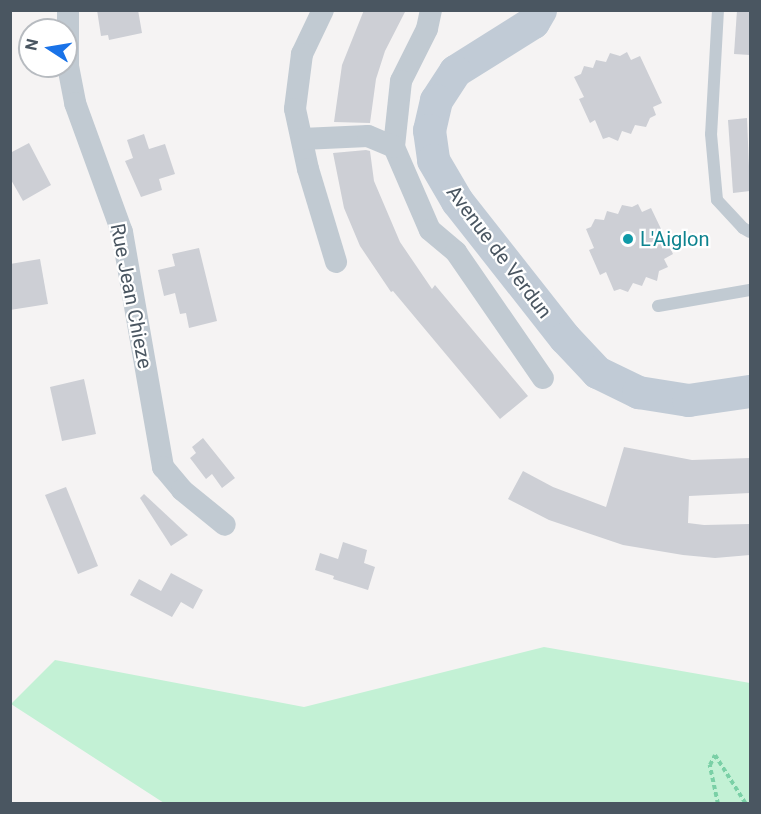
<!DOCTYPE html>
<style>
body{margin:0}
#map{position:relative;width:761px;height:814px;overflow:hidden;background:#f5f3f3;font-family:Roboto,sans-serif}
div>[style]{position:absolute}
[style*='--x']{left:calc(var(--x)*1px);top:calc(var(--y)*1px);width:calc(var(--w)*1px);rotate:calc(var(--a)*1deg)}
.green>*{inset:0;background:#c3f1d5}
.building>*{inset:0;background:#cdcfd5}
.path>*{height:4px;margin-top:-2px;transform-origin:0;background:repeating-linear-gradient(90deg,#7ad0a6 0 4.5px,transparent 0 7.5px)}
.lane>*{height:12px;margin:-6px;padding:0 6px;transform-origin:6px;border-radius:6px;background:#c1cad2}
.street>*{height:22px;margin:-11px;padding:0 11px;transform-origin:11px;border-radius:11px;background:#c1cad2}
.secondary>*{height:33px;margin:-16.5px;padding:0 16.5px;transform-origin:16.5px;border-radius:16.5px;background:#c1cbd6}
.dots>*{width:16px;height:16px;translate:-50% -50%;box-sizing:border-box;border:3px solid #fff;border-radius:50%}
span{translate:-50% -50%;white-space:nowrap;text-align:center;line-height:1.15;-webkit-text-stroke:4.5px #fff;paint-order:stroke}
.culture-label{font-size:20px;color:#0d838f}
.left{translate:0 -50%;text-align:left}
.street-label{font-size:20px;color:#4a5661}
.frame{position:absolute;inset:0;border:12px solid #4a5661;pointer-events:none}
.north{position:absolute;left:18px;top:18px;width:60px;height:60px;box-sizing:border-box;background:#fff;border:2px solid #b7bbc0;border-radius:50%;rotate:282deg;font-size:16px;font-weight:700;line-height:24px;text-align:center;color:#4a5661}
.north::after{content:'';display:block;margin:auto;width:21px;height:27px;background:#1a73e8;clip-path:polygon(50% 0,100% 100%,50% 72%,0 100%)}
</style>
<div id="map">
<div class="green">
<i style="clip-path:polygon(544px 647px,750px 683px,750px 803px,164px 803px,11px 704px,55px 660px,304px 707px)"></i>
</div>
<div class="building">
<i style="clip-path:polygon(97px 10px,138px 10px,142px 33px,109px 40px,108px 35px,101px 36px)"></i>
<i style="clip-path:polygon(364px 10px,406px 10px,385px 51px,376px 79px,370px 123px,334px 122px,342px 65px)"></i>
<i style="clip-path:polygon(737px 10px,750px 10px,750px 55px,734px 54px)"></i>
<i style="clip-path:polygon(627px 52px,631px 60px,640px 56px,662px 103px,653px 107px,656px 115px,650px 118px,646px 127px,635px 125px,631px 134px,622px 131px,618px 141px,609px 137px,603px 139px,595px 120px,590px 123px,579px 99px,584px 97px,574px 77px,581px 74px,584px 66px,593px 68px,596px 60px,606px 62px,610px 53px,620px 56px)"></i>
<i style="clip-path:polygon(747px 118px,750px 191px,733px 193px,728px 120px)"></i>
<i style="clip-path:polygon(144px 134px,149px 149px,165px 144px,175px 174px,159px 179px,162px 190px,141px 197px,125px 161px,133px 158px,127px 140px)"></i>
<i style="clip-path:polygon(29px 143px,51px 185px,23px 201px,10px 178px,10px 153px)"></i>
<i style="clip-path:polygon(366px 150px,370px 151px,374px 181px,400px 242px,432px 289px,435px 285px,528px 396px,500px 419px,393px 291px,391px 292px,360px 246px,344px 208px,333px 153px)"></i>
<i style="clip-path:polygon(638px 204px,642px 212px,651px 208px,673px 254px,664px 259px,668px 267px,659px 271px,657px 281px,646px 277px,642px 286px,633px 283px,628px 292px,620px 289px,614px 291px,606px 272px,600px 275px,589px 250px,594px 248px,586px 229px,591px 227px,595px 219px,604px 220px,607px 211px,618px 214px,622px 205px,632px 207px)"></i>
<i style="clip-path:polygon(199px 248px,217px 321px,189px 328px,186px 313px,180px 314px,175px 293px,164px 296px,158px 270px,175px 266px,172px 254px)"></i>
<i style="clip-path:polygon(40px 259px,48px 304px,10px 310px,10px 264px)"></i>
<i style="clip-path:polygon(84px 379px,96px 434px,62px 441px,50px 387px)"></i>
<i style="clip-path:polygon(203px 438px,235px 478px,222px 488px,212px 474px,206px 479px,190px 458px,196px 453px,192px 447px)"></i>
<i style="clip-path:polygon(624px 447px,692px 460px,750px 458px,750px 493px,689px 496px,688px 523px,704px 525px,750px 524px,750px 555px,715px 558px,683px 555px,623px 545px,549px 520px,508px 499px,523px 471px,553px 487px,606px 507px)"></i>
<i style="clip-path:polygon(66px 487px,98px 566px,78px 574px,45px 495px)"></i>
<i style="clip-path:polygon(144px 494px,188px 535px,171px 546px,140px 498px)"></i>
<i style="clip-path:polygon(343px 542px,367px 550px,364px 563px,375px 567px,368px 590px,333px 579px,334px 576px,315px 570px,320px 553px,338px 559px)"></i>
<i style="clip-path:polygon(171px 573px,203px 590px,193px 609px,181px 602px,172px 617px,130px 595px,139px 579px,161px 591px)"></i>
</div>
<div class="path">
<i style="--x:718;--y:804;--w:40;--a:-102"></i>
<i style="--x:710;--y:765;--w:11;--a:-63"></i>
<i style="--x:715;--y:755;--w:58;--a:57.7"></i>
</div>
<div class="lane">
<i style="--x:718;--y:10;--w:124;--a:93.2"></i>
<i style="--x:711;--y:134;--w:66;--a:84.8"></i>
<i style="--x:717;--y:200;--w:38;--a:47"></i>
<i style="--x:743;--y:228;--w:8;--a:30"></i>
<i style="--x:658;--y:306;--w:93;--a:-9.9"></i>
</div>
<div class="street">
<i style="--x:68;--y:10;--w:56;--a:90"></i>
<i style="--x:68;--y:66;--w:38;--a:79"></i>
<i style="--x:75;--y:103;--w:137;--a:70"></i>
<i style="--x:122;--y:232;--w:239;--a:80.1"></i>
<i style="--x:163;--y:467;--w:30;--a:50"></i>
<i style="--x:182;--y:490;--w:55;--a:39.1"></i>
<i style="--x:323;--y:10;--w:49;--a:115.5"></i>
<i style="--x:302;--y:54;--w:55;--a:97.3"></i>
<i style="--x:295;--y:109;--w:61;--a:77.8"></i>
<i style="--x:308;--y:169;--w:97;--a:73.2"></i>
<i style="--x:431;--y:10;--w:19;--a:102"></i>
<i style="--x:427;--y:29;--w:58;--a:116.6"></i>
<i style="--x:401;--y:81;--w:66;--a:96.1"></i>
<i style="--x:394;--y:147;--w:90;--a:66.6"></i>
<i style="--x:430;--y:230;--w:34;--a:40"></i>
<i style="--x:456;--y:252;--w:153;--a:55.4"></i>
<i style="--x:302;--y:139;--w:66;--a:-2.6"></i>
<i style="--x:368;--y:136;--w:28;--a:23"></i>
</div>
<div class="secondary">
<i style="--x:540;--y:10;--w:14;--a:120"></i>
<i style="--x:533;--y:22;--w:92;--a:147.9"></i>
<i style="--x:455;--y:71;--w:35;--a:123"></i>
<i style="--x:436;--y:100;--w:31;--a:103"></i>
<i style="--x:429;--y:130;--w:30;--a:82"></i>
<i style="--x:433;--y:160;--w:48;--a:59.7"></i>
<i style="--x:457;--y:201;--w:174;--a:51.8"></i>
<i style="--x:565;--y:338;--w:47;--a:46.7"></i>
<i style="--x:597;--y:372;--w:46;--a:26"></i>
<i style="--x:638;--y:392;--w:51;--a:9.1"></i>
<i style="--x:688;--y:400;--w:63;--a:-8.3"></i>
</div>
<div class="dots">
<i style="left:628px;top:239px;background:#0f9aa8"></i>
</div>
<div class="culture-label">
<span class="left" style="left:640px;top:239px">L'Aiglon</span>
</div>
<div class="street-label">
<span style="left:499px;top:252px;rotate:53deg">Avenue de Verdun</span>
<span style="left:131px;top:296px;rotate:79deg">Rue Jean Chieze</span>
</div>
<div class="frame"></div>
<div class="north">N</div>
</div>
